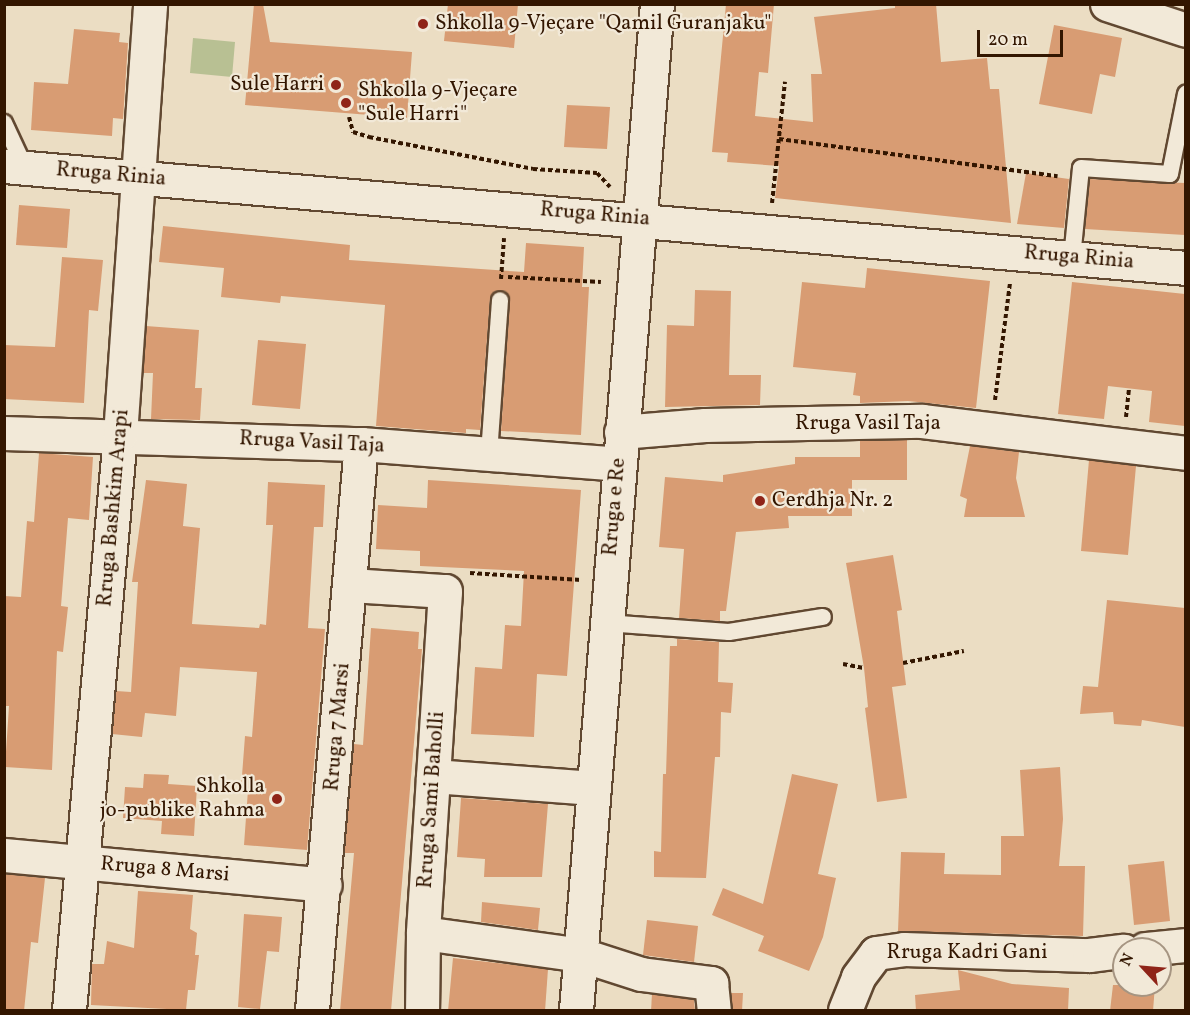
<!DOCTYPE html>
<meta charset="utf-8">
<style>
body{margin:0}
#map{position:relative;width:1190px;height:1015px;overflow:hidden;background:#ebddc3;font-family:Vollkorn,serif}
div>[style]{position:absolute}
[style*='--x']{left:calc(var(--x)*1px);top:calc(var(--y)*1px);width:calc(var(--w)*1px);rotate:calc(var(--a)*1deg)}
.green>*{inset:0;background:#b8c093}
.building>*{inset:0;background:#d89c73}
.path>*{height:4px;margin-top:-2px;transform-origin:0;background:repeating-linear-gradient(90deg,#331600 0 4.5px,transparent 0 7.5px)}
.roads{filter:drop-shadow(2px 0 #614831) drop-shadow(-2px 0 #614831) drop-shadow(0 2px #614831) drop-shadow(0 -2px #614831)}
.service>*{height:16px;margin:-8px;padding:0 8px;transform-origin:8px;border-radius:8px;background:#f2e9d8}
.minor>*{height:33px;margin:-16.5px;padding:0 16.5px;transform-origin:16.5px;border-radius:16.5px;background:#f2e9d8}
.tertiary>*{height:33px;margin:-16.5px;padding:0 16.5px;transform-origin:16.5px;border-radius:16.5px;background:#f2e9d8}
.secondary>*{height:33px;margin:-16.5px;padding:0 16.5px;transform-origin:16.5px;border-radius:16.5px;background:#f2e9d8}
.dots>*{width:16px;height:16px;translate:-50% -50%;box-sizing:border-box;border:3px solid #f2e9d8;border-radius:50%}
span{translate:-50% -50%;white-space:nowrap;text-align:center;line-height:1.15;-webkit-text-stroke:4.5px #f2e9d8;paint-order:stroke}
.poi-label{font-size:21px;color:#331600}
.left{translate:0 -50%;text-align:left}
.right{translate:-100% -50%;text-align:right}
.street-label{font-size:21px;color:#331600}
.frame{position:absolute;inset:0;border:6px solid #331600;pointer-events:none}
.north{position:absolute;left:1112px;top:937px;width:60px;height:60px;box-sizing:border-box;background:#f2e9d8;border:2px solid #a69582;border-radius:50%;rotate:296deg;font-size:16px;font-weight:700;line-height:24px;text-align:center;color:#331600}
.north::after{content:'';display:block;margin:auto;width:21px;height:27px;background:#8f2418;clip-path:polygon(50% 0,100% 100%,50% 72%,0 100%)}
.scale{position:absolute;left:977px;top:30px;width:86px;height:27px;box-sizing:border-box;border:3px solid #331600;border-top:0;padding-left:8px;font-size:18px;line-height:21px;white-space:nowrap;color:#331600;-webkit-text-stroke:4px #f2e9d8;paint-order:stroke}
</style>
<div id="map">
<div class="green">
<i style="clip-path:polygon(193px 38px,235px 42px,232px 77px,190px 73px)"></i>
</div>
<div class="building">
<i style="clip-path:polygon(254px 4px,263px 4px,270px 42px,412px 52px,407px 118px,245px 105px)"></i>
<i style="clip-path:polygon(448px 4px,518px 4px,514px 48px,444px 41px)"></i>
<i style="clip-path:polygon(726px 4px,774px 4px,768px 73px,759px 72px,755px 116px,813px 122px,811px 74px,822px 74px,814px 17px,895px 8px,895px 4px,936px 4px,941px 62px,987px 58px,990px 89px,999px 89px,1011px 223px,775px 198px,779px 166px,727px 162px,728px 153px,712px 152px)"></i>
<i style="clip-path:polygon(1054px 25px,1122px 38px,1115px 77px,1100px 74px,1092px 114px,1039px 104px)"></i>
<i style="clip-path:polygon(74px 29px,120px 33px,119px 42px,128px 43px,123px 119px,113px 118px,112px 136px,31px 130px,34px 82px,68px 84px)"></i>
<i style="clip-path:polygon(567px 105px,610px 107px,607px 149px,564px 147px)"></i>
<i style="clip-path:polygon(1026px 173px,1069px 179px,1064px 228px,1017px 224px)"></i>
<i style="clip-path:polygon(1090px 179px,1185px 183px,1185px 235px,1085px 229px)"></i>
<i style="clip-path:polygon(19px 205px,70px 209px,67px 248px,16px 245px)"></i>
<i style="clip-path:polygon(163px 226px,350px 245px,349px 260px,524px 272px,526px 243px,584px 247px,582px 287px,589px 287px,581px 435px,501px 431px,510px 301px,505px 291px,495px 291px,490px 299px,480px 430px,466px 429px,466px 433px,376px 426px,385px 305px,281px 296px,280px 303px,221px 297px,224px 268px,159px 262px)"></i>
<i style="clip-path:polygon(62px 257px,103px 260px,98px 311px,89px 310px,84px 403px,4px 399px,4px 345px,55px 347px)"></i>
<i style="clip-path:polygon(867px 268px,990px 281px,976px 408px,908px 401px,860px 403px,860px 396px,853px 395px,856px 373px,793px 367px,802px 282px,865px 288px)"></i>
<i style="clip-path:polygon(1072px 282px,1185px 294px,1185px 426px,1149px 422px,1152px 391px,1108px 386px,1104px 419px,1058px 414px)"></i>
<i style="clip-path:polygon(695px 290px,731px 291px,729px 375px,761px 375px,760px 405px,665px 407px,667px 325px,694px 326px)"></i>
<i style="clip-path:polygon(146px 326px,199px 330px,195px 388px,202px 388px,200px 420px,151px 419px,153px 373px,143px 373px)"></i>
<i style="clip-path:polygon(258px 340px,306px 344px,300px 409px,252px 405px)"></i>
<i style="clip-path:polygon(907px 440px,907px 480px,852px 480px,852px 516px,788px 516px,789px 528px,736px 532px,726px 611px,720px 611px,720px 621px,679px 618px,684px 549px,659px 547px,665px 477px,723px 482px,723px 475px,795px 464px,795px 457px,860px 457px,860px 441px)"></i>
<i style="clip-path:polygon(970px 446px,1019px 452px,1016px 478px,1025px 517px,964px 517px,967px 499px,960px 496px)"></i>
<i style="clip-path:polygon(39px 453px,93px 457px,89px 520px,68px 518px,61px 606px,68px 607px,63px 652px,57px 651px,52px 770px,5px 767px,9px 706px,4px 706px,4px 596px,21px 597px,27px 521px,34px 522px)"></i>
<i style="clip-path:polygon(1089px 460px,1136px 466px,1128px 555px,1081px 551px)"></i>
<i style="clip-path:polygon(146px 480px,187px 484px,183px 526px,200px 528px,192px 624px,259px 628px,260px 624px,266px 625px,273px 525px,266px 525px,268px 482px,325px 485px,323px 527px,314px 527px,308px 628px,325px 629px,307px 850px,244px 845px,248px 790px,241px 789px,245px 736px,252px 737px,257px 672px,180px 667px,176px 716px,145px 713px,142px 737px,112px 734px,116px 691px,131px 692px,138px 582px,132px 582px)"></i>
<i style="clip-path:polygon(428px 480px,581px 490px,567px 676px,537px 674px,534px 737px,471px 734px,475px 667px,502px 669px,505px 625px,521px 626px,524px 571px,420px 566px,420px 551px,376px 549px,378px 505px,427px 508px)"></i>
<i style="clip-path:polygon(893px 555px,902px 610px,897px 611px,906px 685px,892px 687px,907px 798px,877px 802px,865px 708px,868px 707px,864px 668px,846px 563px)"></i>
<i style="clip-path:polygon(1107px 600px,1185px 608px,1185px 727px,1142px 720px,1141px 726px,1114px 724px,1113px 712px,1080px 714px,1083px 686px,1098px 687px)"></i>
<i style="clip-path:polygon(371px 628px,419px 632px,418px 649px,422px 649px,391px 1011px,340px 1011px,354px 853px,344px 853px,354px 744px,363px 745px)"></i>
<i style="clip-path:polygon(677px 639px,719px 642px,718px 682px,733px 683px,731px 713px,721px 712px,720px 757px,715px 757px,706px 878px,654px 877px,654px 851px,661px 852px,663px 774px,666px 774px,670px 646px,677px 646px)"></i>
<i style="clip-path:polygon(1060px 767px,1063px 819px,1059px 866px,1085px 866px,1083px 936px,898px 931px,901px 852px,945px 853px,944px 874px,1001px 875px,1001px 836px,1024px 836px,1020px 770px)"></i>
<i style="clip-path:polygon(144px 774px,169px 775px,168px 784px,197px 786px,194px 836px,161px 834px,162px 821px,123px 818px,125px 787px,143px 788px)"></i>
<i style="clip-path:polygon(792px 774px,838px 784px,818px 874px,836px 878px,823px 937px,809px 971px,758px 951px,764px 936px,712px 915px,723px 888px,763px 904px)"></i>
<i style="clip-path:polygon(461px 798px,548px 804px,542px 877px,484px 877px,485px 859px,457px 857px)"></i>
<i style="clip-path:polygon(1164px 861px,1170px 921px,1134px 925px,1128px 865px)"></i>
<i style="clip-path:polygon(4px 874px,45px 878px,38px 943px,31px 942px,24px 1011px,4px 1011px)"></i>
<i style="clip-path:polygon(138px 891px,193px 895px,190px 929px,197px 933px,195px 955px,199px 955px,195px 990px,188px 990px,186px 1010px,91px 1005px,92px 964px,104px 964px,107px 941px,134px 948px)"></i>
<i style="clip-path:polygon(482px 902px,540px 908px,538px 930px,481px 922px)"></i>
<i style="clip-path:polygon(244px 914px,282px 917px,279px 952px,267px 951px,260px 1009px,238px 1007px)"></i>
<i style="clip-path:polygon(647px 920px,698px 926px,694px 962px,643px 955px)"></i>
<i style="clip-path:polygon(453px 958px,548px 969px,545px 1011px,448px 1011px)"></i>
<i style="clip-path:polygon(958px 970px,1012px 984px,1069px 988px,1068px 1011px,916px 1011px,915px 995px,960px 990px)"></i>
<i style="clip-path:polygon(1113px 985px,1155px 985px,1153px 1011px,1110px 1011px)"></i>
<i style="clip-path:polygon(731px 993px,743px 993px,742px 1011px,732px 1011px)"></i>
<i style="clip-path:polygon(652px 994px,694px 1000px,695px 1011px,651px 1011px)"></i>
</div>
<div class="path">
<i style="--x:349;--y:117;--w:16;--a:75"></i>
<i style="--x:353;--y:132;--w:17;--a:17"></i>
<i style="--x:369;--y:137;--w:167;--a:11"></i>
<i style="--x:533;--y:169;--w:64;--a:3.6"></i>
<i style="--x:597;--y:173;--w:19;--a:47"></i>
<i style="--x:779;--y:139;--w:281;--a:7.6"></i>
<i style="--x:772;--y:203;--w:122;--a:-83.9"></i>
<i style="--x:508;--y:277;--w:93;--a:3.1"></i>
<i style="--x:501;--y:279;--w:41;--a:-85.8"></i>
<i style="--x:995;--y:400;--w:118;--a:-82.7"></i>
<i style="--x:1126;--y:417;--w:28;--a:-84"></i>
<i style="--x:470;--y:573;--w:112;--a:3.6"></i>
<i style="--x:903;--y:663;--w:62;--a:-11.1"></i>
<i style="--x:843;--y:664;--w:21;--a:11"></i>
</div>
<div class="roads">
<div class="service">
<i style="--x:4;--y:123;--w:50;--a:65"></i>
<i style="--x:1072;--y:258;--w:90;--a:-84.3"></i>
<i style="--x:1081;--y:168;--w:89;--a:3.9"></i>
<i style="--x:1170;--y:174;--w:82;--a:-78.7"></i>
<i style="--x:489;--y:454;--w:154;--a:-85.9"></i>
<i style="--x:606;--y:623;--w:123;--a:4.2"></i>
<i style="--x:729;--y:632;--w:95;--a:-9.1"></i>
</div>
<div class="minor">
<i style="--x:1107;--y:4;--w:83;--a:18.2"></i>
<i style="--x:621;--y:432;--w:84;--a:-4.8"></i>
<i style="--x:705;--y:425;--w:217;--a:-1.1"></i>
<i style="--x:922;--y:421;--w:266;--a:6.9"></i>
<i style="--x:4;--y:433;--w:357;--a:1.8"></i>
<i style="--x:361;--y:444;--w:258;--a:4.4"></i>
<i style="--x:351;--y:585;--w:94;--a:3.7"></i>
<i style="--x:445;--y:591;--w:343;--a:93.7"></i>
<i style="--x:423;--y:933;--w:77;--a:90.7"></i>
<i style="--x:433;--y:776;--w:161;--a:4.3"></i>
<i style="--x:4;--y:855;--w:322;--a:5.3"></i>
<i style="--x:423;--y:933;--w:161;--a:7.9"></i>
<i style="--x:582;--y:955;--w:62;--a:17.9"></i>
<i style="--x:641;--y:974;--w:71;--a:7.3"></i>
<i style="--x:711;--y:983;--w:27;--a:84"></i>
<i style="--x:1145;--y:949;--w:41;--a:-5.6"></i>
<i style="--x:69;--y:1010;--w:577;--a:-84.93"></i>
<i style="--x:120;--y:435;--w:432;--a:-86"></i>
<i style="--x:312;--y:1010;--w:568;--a:-85.05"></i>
<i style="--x:845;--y:1010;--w:35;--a:-68"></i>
<i style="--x:858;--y:977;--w:30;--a:-53"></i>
<i style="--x:876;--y:953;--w:28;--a:-8"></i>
<i style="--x:904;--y:949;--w:185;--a:1.9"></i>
<i style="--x:1089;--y:955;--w:35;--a:-7"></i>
</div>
<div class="tertiary">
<i style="--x:576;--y:1010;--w:1009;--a:-85.4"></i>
</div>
<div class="secondary">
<i style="--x:4;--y:166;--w:1186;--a:4.93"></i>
</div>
</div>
<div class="dots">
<i style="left:423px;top:24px;background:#8f2418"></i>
<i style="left:336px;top:85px;background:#8f2418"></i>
<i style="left:346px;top:103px;background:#8f2418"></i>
<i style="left:760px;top:501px;background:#8f2418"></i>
<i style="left:277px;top:799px;background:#8f2418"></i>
</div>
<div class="poi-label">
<span class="left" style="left:435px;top:24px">Shkolla 9-Vjeçare "Qamil Guranjaku"</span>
<span class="right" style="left:324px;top:85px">Sule Harri</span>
<span class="left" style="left:358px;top:103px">Shkolla 9-Vjeçare<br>"Sule Harri"</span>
<span class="left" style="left:772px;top:501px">Cerdhja Nr. 2</span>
<span class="right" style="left:265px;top:799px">Shkolla<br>jo-publike Rahma</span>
</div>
<div class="street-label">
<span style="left:111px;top:175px;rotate:5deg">Rruga Rinia</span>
<span style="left:595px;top:215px;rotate:5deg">Rruga Rinia</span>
<span style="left:1079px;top:258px;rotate:5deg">Rruga Rinia</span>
<span style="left:868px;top:424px">Rruga Vasil Taja</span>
<span style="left:312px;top:443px;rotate:3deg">Rruga Vasil Taja</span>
<span style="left:615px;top:507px;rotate:-85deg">Rruga e Re</span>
<span style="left:114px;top:508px;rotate:-85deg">Rruga Bashkim Arapi</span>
<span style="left:338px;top:727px;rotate:-85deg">Rruga 7 Marsi</span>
<span style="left:432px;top:800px;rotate:-86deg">Rruga Sami Baholli</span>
<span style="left:165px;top:870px;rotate:5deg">Rruga 8 Marsi</span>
<span style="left:967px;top:953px">Rruga Kadri Gani</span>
</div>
<div class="frame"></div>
<div class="north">N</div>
<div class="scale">20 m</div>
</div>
